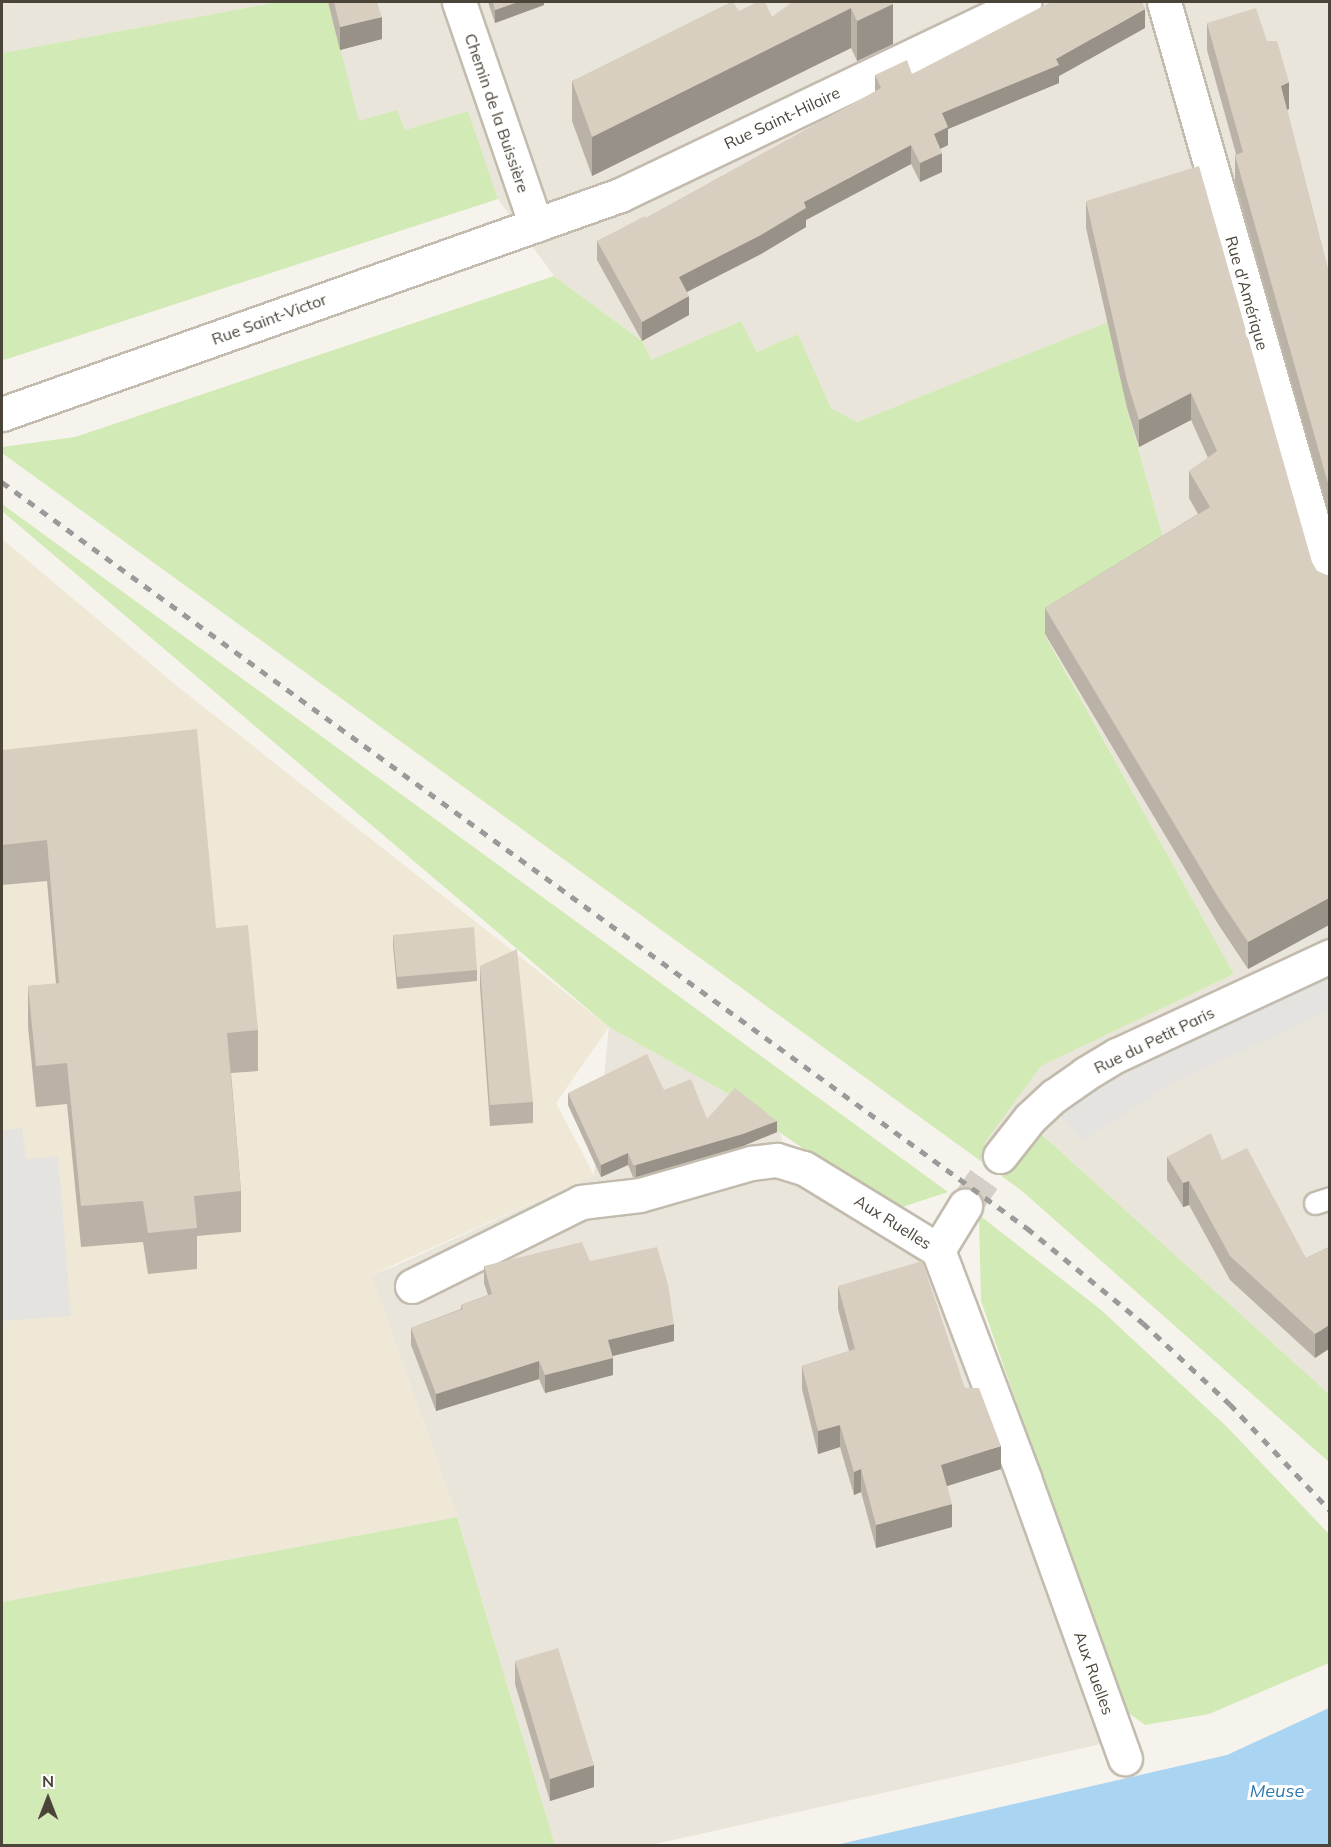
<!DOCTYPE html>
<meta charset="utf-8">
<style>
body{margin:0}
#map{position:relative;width:1331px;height:1847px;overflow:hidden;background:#f6f3ec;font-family:Mulish,sans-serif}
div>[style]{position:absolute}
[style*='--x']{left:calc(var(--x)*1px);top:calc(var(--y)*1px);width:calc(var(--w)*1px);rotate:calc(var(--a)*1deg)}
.residential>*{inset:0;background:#eae5da}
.education>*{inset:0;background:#efe8d6}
.green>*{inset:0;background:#d2eab5}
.parking>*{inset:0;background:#e5e3e0}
.water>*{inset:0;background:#a9d4f2}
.minor-tunnel>*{height:33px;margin-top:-16.5px;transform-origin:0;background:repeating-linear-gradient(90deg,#d4d0c8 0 33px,transparent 0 49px)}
.roads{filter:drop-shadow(2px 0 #c2bbae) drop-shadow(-2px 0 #c2bbae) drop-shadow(0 2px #c2bbae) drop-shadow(0 -2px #c2bbae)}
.service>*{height:21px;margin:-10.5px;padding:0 10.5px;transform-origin:10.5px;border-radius:10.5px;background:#fff}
.minor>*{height:33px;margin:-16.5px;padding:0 16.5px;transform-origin:16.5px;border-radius:16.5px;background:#fff}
.rail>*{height:4.5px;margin-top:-2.25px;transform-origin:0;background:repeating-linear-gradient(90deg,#9a9a9a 0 8px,transparent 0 16px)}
.wall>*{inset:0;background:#bab2a6}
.shaded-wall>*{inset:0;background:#979187}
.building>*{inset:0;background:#d8cfc1}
span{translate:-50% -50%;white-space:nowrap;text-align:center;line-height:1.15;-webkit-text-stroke:6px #fff;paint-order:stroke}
.street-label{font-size:16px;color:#4b4439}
.water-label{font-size:18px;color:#2e7ab2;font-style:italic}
.frame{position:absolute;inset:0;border:3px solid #4b4439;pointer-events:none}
.north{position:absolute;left:18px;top:1769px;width:60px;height:60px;-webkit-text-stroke:4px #fff;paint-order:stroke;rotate:0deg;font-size:16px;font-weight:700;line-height:24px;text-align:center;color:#4b4439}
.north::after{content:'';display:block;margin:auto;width:21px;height:27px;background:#4b4439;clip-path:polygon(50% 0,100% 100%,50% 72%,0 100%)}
</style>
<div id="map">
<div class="residential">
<i style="clip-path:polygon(2px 2px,278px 2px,2px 53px)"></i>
<i style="clip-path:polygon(328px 2px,1329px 2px,1329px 1394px,1041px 1134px,1014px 1166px,984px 1144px,1041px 1066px,1234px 974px,1045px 634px,1169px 559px,1127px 408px,1108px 323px,857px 422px,831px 408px,798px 334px,757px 352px,741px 321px,651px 360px,642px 341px,554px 276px,498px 199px,468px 111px,405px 130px,358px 122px)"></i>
<i style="clip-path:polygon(609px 1027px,734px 1097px,779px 1132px,797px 1177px,947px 1275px,1119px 1740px,651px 1845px,555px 1845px,457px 1517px,371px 1275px,395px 1266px,594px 1175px)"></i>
</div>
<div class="education">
<i style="clip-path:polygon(2px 539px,177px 686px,609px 1027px,556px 1103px,594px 1175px,371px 1275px,457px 1517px,2px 1602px)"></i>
</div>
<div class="green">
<i style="clip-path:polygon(278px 2px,328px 2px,359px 121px,397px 110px,405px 130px,468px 111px,498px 199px,4px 360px,2px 358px,2px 53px)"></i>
<i style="clip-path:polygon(554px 276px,642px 341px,651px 360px,741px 321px,757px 352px,798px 334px,831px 408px,857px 422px,1108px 322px,1127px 408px,1169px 559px,1045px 635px,1234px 974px,1041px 1066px,984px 1144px,1014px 1165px,1041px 1134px,1329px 1394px,1329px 1462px,1022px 1191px,2px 453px,2px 447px,75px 437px)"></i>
<i style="clip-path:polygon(2px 504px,948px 1192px,893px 1210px,779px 1132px,734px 1097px,609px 1027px,2px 511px)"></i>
<i style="clip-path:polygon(979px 1215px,1100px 1309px,1227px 1427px,1329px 1534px,1329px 1663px,1209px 1714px,1145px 1725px,1123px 1709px,981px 1301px)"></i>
<i style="clip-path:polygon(457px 1517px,555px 1845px,2px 1845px,2px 1602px)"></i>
</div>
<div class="parking">
<i style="clip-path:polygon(1329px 973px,1329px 1011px,1175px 1082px,1082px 1141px,1059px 1113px,1163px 1052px)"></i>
<i style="clip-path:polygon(22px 1128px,26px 1159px,58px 1156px,71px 1316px,2px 1321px,2px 1130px)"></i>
</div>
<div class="water">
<i style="clip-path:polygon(1329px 1708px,1329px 1845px,836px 1845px,1227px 1755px)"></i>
</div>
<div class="minor-tunnel">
<i style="--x:965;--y:1206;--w:61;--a:-55"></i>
</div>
<div class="roads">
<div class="service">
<i style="--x:1315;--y:1203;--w:16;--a:-18"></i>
</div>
<div class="minor">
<i style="--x:459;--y:2;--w:236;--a:71"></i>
<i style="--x:1164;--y:2;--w:605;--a:74.08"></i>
<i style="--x:2;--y:414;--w:656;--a:-19.51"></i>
<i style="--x:620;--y:195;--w:448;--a:-25.5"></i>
<i style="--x:1000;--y:1156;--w:48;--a:-51.7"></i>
<i style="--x:1030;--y:1118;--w:33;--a:-43"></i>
<i style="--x:1054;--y:1096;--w:38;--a:-35"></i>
<i style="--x:1085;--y:1074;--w:37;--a:-31"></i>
<i style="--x:1117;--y:1055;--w:235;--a:-24.9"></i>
<i style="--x:938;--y:1250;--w:52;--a:-58.5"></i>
<i style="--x:412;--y:1286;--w:189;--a:-26.4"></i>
<i style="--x:581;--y:1202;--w:59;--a:-6.8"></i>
<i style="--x:640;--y:1195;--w:116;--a:-16.1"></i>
<i style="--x:751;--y:1163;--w:26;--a:-7"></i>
<i style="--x:777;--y:1160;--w:28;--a:17"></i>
<i style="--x:804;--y:1168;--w:157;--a:31.5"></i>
<i style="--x:938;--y:1250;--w:244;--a:69.3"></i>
<i style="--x:1024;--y:1478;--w:298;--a:70.2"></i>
</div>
</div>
<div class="rail">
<i style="--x:2;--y:482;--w:1268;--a:36.05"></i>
<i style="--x:1027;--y:1228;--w:150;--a:39.3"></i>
<i style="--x:1143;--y:1323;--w:119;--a:43"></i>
<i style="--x:1230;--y:1404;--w:146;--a:46.7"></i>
</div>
<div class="wall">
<i style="clip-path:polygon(328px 2px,377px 2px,382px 39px,340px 50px)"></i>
<i style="clip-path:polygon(488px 2px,544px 2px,544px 5px,495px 23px)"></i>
<i style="clip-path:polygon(892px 2px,893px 44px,857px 61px,851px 48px,592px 176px,572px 121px,572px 81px,739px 11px,772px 17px)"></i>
<i style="clip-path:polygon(1207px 23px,1289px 109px,1287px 110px,1329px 274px,1329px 514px,1235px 181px,1235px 155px,1236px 154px,1207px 50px)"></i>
<i style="clip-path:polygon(1145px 28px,1059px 76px,1059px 83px,948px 129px,948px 145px,940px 149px,942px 172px,920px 182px,911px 164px,806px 220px,806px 227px,761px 254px,687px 292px,689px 315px,642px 341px,597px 260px,597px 241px,646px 218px,875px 92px,875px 75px,912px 74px)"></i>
<i style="clip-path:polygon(1086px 201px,1317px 571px,1326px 575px,1329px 575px,1329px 925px,1248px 969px,1218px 924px,1045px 634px,1045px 608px,1198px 514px,1189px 498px,1189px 471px,1208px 458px,1191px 420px,1139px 447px,1127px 408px,1086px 228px)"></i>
<i style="clip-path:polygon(2px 750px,216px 928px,258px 1030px,258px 1071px,231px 1073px,241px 1191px,241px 1232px,197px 1236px,197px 1269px,148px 1274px,143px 1242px,81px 1247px,67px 1104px,36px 1107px,28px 1027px,28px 986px,56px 984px,47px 881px,2px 885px)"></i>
<i style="clip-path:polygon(393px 935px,477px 970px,477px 981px,397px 989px,393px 946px)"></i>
<i style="clip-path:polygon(480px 966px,533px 1102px,533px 1123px,490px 1126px,480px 987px)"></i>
<i style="clip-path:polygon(664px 1090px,707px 1119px,777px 1132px,743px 1146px,636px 1177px,633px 1177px,628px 1165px,601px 1177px,568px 1105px,568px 1093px)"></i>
<i style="clip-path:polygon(1167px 1157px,1222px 1160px,1306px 1258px,1329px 1247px,1315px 1358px,1230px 1280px,1189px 1205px,1183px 1207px,1167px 1180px)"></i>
<i style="clip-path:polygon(590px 1261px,674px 1341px,613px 1356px,613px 1375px,545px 1393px,539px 1379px,436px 1411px,411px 1345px,411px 1328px,461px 1309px,461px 1305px,488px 1295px,484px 1283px,484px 1266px)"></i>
<i style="clip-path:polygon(838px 1286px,965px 1388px,1001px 1469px,947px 1486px,952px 1527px,876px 1548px,861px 1492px,854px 1495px,840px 1447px,818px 1454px,802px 1389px,802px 1366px,849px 1351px,838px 1309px)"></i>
<i style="clip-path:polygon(515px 1661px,594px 1787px,550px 1801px,515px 1684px)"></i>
</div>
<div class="shaded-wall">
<i style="clip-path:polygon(518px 2px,544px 2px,544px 5px,495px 23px,495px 10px)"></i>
<i style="clip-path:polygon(893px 4px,893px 44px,857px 61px,857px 21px)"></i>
<i style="clip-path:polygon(851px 8px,851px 48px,592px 176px,592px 137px)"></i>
<i style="clip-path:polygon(1145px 9px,1145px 28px,1059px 76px,1059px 83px,948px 129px,948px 145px,934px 152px,934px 134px,942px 113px,1056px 59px)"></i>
<i style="clip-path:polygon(382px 17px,382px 39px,340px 50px,340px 27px)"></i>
<i style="clip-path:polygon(1289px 82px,1289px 109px,1281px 112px,1281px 86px)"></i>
<i style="clip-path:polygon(911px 145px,911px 164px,806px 220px,806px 227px,761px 254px,679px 296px,679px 277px,804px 202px)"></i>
<i style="clip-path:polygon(942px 153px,942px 172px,920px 182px,920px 163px)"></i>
<i style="clip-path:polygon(689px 296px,689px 315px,642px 341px,642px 322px)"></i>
<i style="clip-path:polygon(1191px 393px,1191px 420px,1139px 447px,1139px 420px)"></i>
<i style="clip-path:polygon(1329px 898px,1329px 925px,1248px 969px,1248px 942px)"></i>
<i style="clip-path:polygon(777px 1121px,777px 1132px,743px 1146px,636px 1177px,636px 1165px)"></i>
<i style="clip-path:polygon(628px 1153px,628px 1165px,601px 1177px,601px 1165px)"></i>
<i style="clip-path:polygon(1189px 1181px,1189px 1205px,1183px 1207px,1183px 1183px)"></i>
<i style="clip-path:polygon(674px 1324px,674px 1341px,608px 1357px,608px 1340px)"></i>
<i style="clip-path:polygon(1329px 1325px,1329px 1349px,1315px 1358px,1315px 1334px)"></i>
<i style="clip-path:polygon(613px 1358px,613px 1375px,545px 1393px,545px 1375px)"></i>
<i style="clip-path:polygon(539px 1361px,539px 1379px,436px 1411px,436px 1394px)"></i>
<i style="clip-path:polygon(840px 1425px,840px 1447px,818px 1454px,818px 1431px)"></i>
<i style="clip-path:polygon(1001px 1446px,1001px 1469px,941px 1488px,941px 1465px)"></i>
<i style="clip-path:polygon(861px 1469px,861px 1492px,854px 1495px,854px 1472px)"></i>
<i style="clip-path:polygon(952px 1504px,952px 1527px,876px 1548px,876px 1525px)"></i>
<i style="clip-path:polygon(594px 1765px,594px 1787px,550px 1801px,550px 1779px)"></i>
</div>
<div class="building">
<i style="clip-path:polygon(334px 2px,377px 2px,382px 17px,340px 27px)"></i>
<i style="clip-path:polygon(493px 2px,518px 2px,495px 10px)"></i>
<i style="clip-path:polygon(731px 2px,733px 2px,739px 11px,757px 2px,765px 2px,772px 17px,792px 2px,892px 2px,893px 4px,857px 21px,851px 8px,592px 137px,572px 81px)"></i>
<i style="clip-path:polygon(1051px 2px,1142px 2px,1145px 9px,1056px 59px,1059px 65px,942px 113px,948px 127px,934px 134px,942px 153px,920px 163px,911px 145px,804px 202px,806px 208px,761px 235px,679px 277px,689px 296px,642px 322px,597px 241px,645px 216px,646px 218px,881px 88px,875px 75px,907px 60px,912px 74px)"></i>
<i style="clip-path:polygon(1256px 8px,1267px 41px,1277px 41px,1289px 82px,1281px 86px,1329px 274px,1329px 487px,1235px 155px,1243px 152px,1207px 23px)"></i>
<i style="clip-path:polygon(1199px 166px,1312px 562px,1317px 571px,1326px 575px,1329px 575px,1329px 898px,1248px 942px,1218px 897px,1045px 608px,1210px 507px,1189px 471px,1217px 451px,1191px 393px,1139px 420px,1127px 381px,1086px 201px)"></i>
<i style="clip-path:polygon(197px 729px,216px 928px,248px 925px,258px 1030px,227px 1033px,241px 1191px,194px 1196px,197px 1228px,148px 1233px,143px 1201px,81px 1206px,67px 1063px,36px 1066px,28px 986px,59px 983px,47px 840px,2px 845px,2px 750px)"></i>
<i style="clip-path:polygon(474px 927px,477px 970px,397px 977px,393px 935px)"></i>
<i style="clip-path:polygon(517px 949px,533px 1102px,490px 1105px,480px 966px)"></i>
<i style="clip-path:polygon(647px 1054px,664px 1090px,691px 1079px,707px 1119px,735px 1088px,777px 1121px,743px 1134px,636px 1165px,633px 1165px,628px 1153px,601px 1165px,568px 1093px)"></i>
<i style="clip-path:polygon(1211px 1133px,1222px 1160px,1247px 1148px,1306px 1258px,1329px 1247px,1329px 1325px,1315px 1334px,1230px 1256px,1189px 1181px,1183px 1183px,1167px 1157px)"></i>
<i style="clip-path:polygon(582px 1242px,590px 1261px,657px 1247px,668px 1284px,674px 1324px,608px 1340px,613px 1358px,545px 1375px,539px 1361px,436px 1394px,411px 1328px,463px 1309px,461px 1305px,492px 1294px,484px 1266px)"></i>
<i style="clip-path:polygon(922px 1261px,965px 1388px,979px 1388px,1001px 1446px,941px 1465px,952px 1504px,876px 1525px,861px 1469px,854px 1472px,840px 1425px,818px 1431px,802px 1366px,855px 1349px,838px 1286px)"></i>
<i style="clip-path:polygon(558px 1648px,594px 1765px,550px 1779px,515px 1661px)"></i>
</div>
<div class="street-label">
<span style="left:497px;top:113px;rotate:71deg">Chemin de la Buissière</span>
<span style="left:782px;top:118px;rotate:-25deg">Rue Saint-Hilaire</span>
<span style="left:1247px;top:293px;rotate:74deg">Rue d'Amérique</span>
<span style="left:269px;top:319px;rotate:-20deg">Rue Saint-Victor</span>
<span style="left:1154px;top:1040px;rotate:-26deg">Rue du Petit Paris</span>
<span style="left:893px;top:1222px;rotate:32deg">Aux Ruelles</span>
<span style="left:1094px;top:1673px;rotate:70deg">Aux Ruelles</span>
</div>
<div class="water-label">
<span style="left:1277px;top:1791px">Meuse</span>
</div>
<div class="frame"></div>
<div class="north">N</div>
</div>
